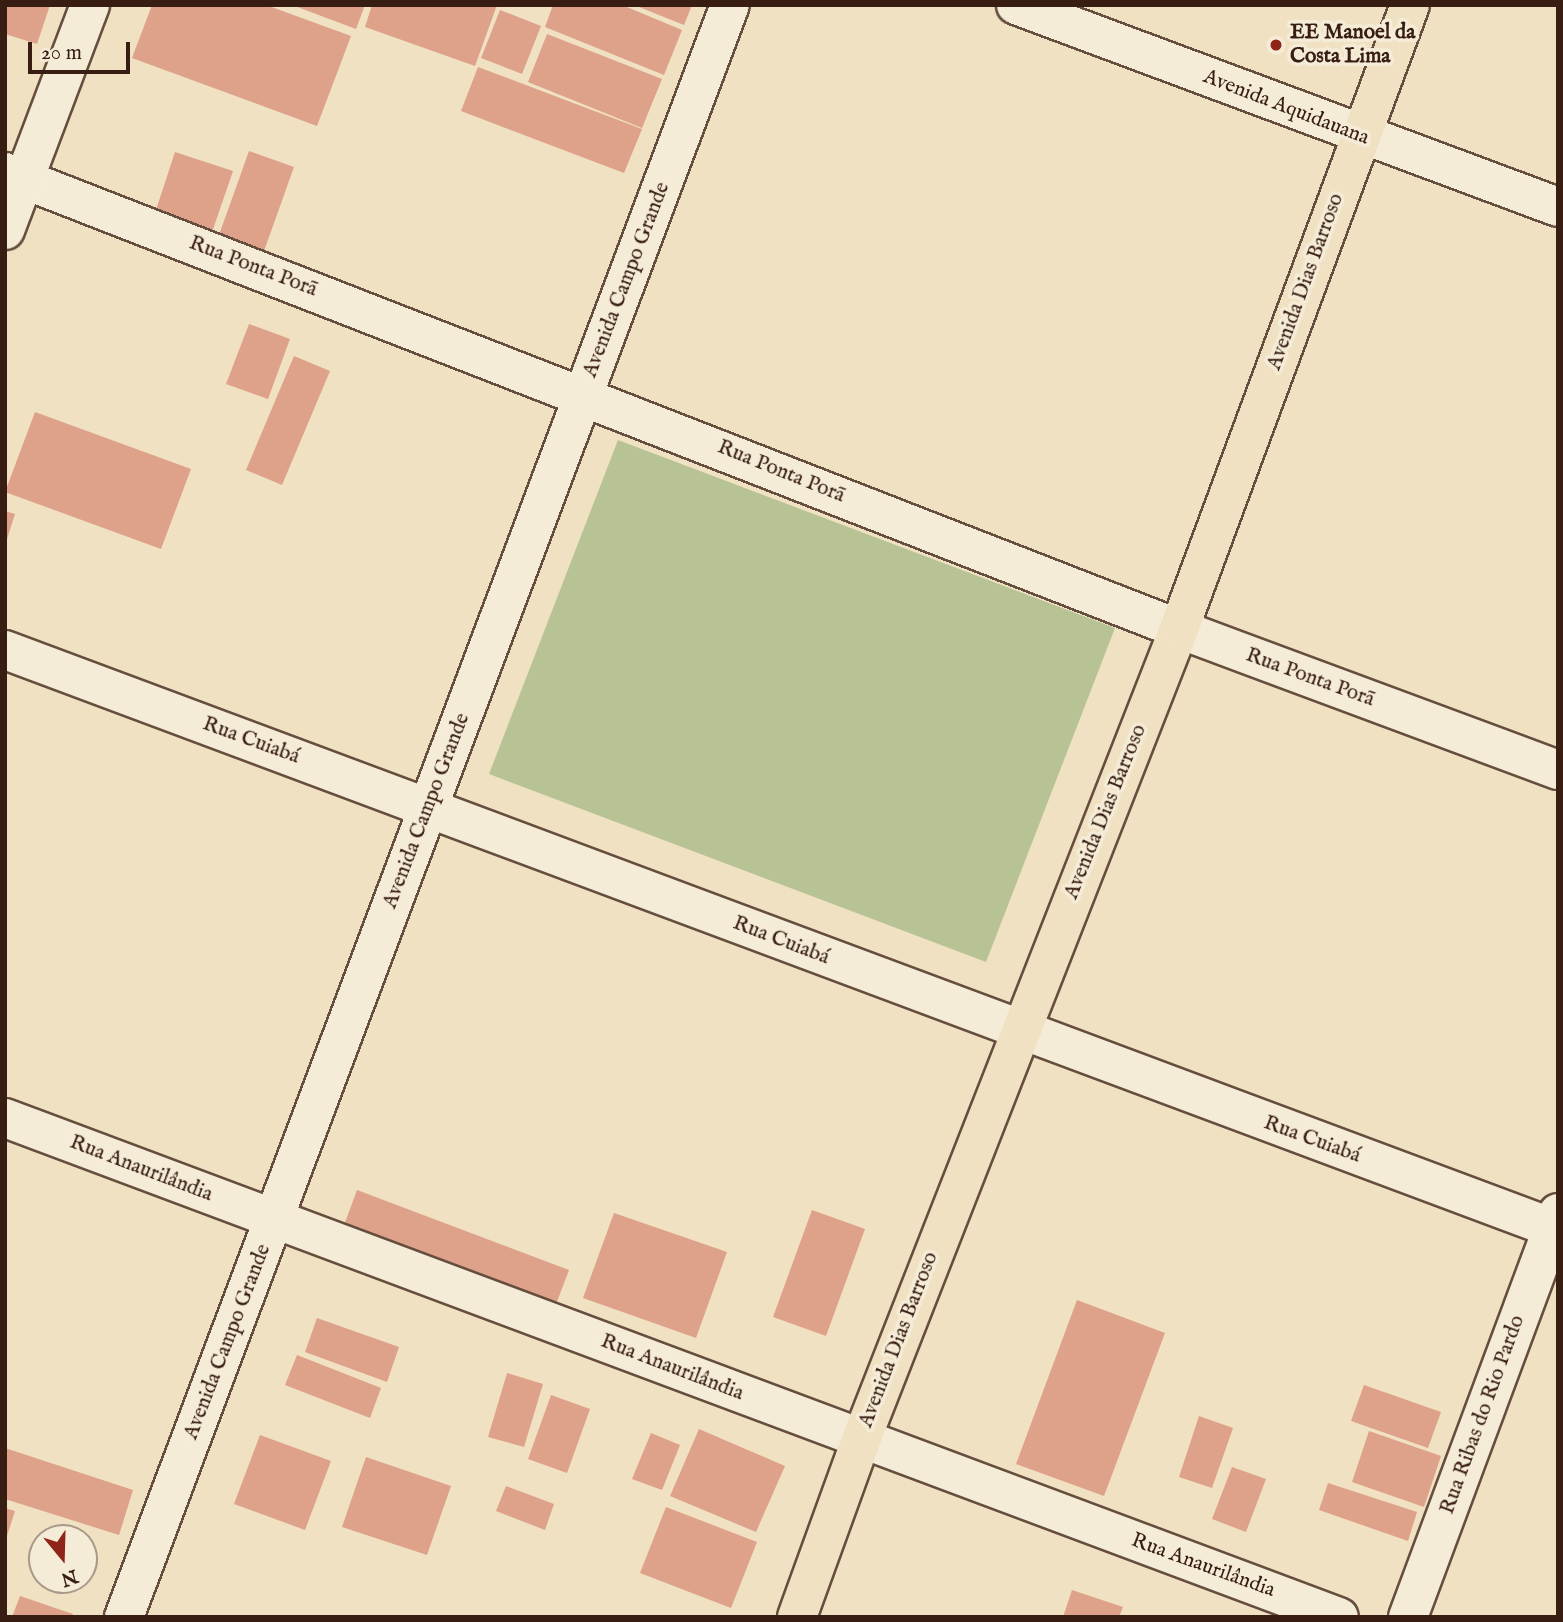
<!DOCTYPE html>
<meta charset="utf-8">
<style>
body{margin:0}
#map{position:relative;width:1563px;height:1622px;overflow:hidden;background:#f0e1c2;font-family:"IM FELL English",serif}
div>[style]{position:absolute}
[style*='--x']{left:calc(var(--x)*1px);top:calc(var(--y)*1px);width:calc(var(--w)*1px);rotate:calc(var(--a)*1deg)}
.green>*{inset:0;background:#b7c395}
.building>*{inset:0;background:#dea189}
.roads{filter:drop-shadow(2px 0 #664e3e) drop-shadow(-2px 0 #664e3e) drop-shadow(0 2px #664e3e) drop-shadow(0 -2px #664e3e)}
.minor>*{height:38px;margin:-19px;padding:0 19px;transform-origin:19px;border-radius:19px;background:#f5ecd7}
.major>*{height:38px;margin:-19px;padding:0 19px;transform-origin:19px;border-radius:19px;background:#f0e1c2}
.dots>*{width:19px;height:19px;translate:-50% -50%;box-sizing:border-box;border:4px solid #f5ecd7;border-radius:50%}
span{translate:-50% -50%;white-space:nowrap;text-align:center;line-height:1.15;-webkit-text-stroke:7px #f5ecd7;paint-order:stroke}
.poi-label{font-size:21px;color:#381d12;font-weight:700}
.left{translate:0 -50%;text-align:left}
.street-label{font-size:21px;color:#381d12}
.frame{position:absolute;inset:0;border:7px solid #381d12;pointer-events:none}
.north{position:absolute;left:28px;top:1524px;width:70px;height:70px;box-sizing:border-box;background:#f5ecd7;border:2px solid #a99988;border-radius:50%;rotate:161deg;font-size:19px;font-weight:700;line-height:28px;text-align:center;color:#381d12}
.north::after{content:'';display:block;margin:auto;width:24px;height:32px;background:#8f2418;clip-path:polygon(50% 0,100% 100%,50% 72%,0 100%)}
.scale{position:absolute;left:28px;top:42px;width:102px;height:32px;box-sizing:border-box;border:4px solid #381d12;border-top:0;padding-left:9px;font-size:21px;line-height:24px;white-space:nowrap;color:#381d12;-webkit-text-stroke:5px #f5ecd7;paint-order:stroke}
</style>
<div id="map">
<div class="green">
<i style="clip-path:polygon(618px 440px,1115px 628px,986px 962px,489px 774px)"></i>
</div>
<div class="building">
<i style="clip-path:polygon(5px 5px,50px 5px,37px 44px,5px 34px)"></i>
<i style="clip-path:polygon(152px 5px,266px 5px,351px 36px,317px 126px,132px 58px)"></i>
<i style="clip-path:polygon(292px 5px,365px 5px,356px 29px)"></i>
<i style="clip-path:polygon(372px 5px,497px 5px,475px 66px,365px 27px)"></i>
<i style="clip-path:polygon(553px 5px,622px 5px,682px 30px,664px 75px,545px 27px)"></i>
<i style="clip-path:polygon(634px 5px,692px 5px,684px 25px)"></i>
<i style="clip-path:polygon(500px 10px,541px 26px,522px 74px,481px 58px)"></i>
<i style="clip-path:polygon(547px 34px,662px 79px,642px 128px,528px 82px)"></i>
<i style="clip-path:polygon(478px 67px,642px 129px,624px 173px,461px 111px)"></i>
<i style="clip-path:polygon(249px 151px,294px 167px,264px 251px,219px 235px)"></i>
<i style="clip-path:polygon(175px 152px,233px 171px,211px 235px,154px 216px)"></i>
<i style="clip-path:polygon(249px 324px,290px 339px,268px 399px,226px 384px)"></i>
<i style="clip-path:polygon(294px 356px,330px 371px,282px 485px,246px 470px)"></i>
<i style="clip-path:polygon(35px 412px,191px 469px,161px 549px,5px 492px)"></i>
<i style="clip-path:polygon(5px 511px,15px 514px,6px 542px,5px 542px)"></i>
<i style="clip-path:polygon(357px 1190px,569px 1270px,555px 1307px,343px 1228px)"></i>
<i style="clip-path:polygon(812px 1210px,865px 1229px,826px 1336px,773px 1317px)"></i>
<i style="clip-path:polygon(614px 1213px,727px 1252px,696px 1338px,583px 1298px)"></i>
<i style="clip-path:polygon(1077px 1300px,1165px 1333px,1104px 1496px,1016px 1464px)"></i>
<i style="clip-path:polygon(317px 1318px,399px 1347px,387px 1382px,305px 1352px)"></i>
<i style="clip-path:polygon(297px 1355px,381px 1388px,370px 1418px,285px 1385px)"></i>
<i style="clip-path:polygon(507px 1373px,543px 1384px,524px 1447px,488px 1437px)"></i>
<i style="clip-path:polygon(1364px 1385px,1441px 1412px,1428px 1448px,1351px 1421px)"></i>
<i style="clip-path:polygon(551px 1395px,590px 1409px,567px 1473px,528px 1459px)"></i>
<i style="clip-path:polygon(1199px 1416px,1233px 1428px,1212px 1488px,1179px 1477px)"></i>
<i style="clip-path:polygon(699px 1429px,785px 1466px,756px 1532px,670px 1496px)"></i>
<i style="clip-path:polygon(1369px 1431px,1441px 1456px,1424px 1507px,1352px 1482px)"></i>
<i style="clip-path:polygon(651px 1433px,680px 1445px,662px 1490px,632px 1479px)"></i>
<i style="clip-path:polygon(260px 1435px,331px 1461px,305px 1530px,234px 1504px)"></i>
<i style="clip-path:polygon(5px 1448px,133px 1490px,119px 1535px,5px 1499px)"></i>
<i style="clip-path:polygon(366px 1457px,451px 1486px,427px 1555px,342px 1527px)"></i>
<i style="clip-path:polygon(1232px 1467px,1266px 1479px,1246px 1532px,1212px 1519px)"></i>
<i style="clip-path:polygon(1328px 1483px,1417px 1512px,1408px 1541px,1319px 1510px)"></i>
<i style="clip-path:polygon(506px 1486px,554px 1504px,545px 1530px,496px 1511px)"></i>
<i style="clip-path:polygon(666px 1507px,757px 1542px,731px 1608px,640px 1573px)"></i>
<i style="clip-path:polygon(5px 1508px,15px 1511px,6px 1539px,5px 1539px)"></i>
<i style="clip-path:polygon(1072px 1590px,1123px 1607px,1119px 1617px,1063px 1617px)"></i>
<i style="clip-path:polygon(20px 1596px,73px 1614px,72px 1617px,12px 1617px)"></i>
</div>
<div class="roads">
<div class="minor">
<i style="--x:1016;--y:5;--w:578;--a:20.44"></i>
<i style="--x:5;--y:172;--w:1260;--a:21.27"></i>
<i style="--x:1179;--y:629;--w:404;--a:20.4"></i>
<i style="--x:5;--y:230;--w:241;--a:-69.3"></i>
<i style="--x:5;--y:650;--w:1658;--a:20.48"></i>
<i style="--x:5;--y:1118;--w:1424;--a:20.51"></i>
<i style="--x:124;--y:1617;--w:1722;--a:-69.4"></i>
<i style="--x:1408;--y:1617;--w:431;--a:-69.6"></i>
</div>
<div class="major">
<i style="--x:797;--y:1617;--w:188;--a:-70.1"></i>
<i style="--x:861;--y:1440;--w:871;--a:-68.59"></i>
<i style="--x:1179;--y:629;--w:665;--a:-69.69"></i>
</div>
</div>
<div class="dots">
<i style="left:1276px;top:45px;background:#8f2418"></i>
</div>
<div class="poi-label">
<span class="left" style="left:1290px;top:45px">EE Manoel da<br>Costa Lima</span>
</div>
<div class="street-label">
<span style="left:1286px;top:108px;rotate:21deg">Avenida Aquidauana</span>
<span style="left:253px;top:267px;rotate:21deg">Rua Ponta Porã</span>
<span style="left:627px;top:280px;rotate:-69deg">Avenida Campo Grande</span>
<span style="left:1306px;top:282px;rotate:-70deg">Avenida Dias Barroso</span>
<span style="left:781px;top:472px;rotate:22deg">Rua Ponta Porã</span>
<span style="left:1310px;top:678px;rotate:20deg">Rua Ponta Porã</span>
<span style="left:251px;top:741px;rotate:20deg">Rua Cuiabá</span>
<span style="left:427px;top:811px;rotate:-69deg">Avenida Campo Grande</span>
<span style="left:1106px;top:812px;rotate:-68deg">Avenida Dias Barroso</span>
<span style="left:781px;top:941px;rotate:21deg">Rua Cuiabá</span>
<span style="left:1312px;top:1140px;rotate:20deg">Rua Cuiabá</span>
<span style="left:141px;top:1169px;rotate:21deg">Rua Anaurilândia</span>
<span style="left:899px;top:1340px;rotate:-69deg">Avenida Dias Barroso</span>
<span style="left:228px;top:1342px;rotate:-69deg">Avenida Campo Grande</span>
<span style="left:672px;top:1368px;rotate:21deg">Rua Anaurilândia</span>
<span style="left:1483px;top:1415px;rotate:-70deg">Rua Ribas do Rio Pardo</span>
<span style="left:1203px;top:1566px;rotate:20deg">Rua Anaurilândia</span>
</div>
<div class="frame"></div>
<div class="north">N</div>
<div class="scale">20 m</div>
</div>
